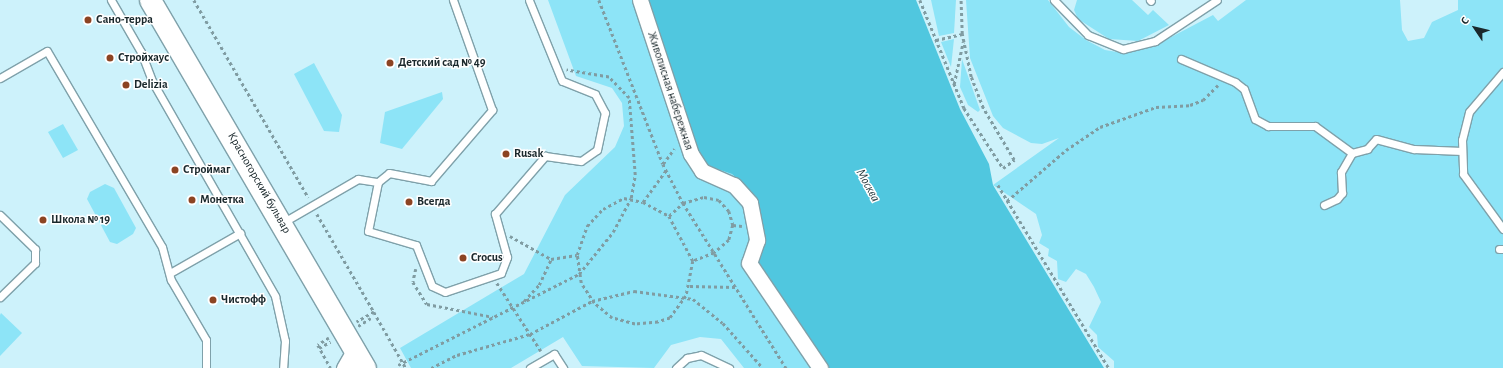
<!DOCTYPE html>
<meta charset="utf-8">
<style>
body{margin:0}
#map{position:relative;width:1503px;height:368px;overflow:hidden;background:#cdf2fb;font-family:"Alegreya Sans",sans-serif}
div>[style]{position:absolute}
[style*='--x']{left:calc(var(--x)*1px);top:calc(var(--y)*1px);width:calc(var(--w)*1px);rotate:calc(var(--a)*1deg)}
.green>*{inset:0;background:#8de4f7}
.water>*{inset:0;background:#50c7df}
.path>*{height:2.5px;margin-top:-1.25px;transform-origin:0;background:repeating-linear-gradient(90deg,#809ca2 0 3px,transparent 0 6px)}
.roads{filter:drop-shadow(1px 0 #7fa1aa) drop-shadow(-1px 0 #7fa1aa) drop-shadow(0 1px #7fa1aa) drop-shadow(0 -1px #7fa1aa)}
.lane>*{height:7px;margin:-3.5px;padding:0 3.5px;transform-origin:3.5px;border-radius:3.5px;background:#fff}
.street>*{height:15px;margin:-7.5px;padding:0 7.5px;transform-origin:7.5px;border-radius:7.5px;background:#fff}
.secondary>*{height:21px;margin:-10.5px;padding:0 10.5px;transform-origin:10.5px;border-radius:10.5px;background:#fff}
.dots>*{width:11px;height:11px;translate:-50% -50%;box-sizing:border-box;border:2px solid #fff;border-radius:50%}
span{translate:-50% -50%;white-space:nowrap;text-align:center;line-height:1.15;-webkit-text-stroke:3px #fff;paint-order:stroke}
.poi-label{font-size:12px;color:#1a282c;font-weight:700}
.left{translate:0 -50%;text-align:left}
.street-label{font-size:12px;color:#1a282c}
.water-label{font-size:13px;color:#1e3338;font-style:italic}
.north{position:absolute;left:1455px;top:8px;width:40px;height:40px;-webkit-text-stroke:3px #fff;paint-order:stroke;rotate:305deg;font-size:11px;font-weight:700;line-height:16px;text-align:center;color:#1a282c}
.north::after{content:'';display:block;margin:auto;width:14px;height:18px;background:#1a282c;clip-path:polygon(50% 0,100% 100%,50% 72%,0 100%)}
</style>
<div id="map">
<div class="green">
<i style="clip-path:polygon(548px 0,647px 0,705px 165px,732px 174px,751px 191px,763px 225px,756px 258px,827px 368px,744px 368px,721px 339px,700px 337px,671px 345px,654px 368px,582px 366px,563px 337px,511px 368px,411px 368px,400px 348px,524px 274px,565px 195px,615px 147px,624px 126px,622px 103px,612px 88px,576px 76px)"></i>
<i style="clip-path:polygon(931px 0,956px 0,954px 33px,939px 36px)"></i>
<i style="clip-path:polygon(966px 0,1048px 0,1069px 27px,1086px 40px,1105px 50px,1123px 53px,1156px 45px,1213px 15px,1218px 21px,1246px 0,1400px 0,1402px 30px,1408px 41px,1424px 38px,1432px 22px,1458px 10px,1458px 0,1503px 0,1503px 368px,1114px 368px,1114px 361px,1098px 347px,1097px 335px,1089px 327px,1101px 302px,1094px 287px,1086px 274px,1076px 269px,1066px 282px,1058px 279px,1057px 261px,1048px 256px,1049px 249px,1039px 243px,1042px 235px,1036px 214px,993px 185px,1059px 138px,1042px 144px,1031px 143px,1003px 128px,993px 116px,970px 58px)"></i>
<i style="clip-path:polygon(1077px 0,1132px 0,1148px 15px,1153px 10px,1169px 25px,1138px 41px,1109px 39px,1078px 19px,1074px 10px)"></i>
<i style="clip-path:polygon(954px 39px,951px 67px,941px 42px)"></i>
<i style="clip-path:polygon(962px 59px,980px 110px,978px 112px,968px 105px,960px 87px)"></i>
<i style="clip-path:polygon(314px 63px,342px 115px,339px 132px,324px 131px,294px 74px)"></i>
<i style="clip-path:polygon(442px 92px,443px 99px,402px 149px,380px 143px,385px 112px)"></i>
<i style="clip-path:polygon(63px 124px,78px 150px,63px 158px,48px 132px)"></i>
<i style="clip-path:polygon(105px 184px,114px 188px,136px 228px,133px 234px,117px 244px,110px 242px,87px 199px,90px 192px)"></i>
<i style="clip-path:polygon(1px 313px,22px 333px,0 356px,0 315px)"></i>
</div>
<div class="water">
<i style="clip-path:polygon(647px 0,916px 0,960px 109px,989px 164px,993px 185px,1104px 368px,827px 368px,756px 258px,763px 225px,751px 191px,732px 174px,705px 165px,689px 131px)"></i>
</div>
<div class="path">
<i style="--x:194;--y:0;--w:228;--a:59.9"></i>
<i style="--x:599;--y:0;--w:176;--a:68.7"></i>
<i style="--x:663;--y:164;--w:44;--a:62.9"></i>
<i style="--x:683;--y:203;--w:195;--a:58"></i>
<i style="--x:920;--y:0;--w:117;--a:67.8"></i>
<i style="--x:964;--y:108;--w:72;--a:57"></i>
<i style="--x:1003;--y:168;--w:14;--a:-36"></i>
<i style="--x:1014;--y:160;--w:61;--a:-120.8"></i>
<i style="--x:983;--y:108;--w:33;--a:-111"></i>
<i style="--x:971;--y:77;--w:44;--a:-101.8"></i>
<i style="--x:962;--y:34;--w:34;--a:-92"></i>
<i style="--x:936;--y:40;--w:27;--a:-13"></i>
<i style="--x:954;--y:84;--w:43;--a:-77.9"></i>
<i style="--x:663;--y:164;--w:19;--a:-54"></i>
<i style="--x:998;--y:185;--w:214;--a:58.8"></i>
<i style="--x:624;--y:198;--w:19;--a:12"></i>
<i style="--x:643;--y:202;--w:30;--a:28"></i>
<i style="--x:669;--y:216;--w:51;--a:61.9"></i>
<i style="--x:693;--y:261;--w:36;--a:101"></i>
<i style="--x:686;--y:296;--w:27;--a:126"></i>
<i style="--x:670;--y:318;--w:13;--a:162"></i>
<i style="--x:658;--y:322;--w:23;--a:175"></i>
<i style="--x:635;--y:324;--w:24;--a:-165"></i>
<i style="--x:612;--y:318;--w:23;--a:-140"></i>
<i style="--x:594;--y:303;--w:24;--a:-123"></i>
<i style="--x:581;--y:283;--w:28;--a:-98"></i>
<i style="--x:577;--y:255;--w:31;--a:-71"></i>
<i style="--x:587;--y:226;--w:23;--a:-47"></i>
<i style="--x:603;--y:209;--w:24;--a:-28"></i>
<i style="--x:1007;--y:201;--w:78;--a:-40.8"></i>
<i style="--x:1066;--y:150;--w:41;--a:-34.1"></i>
<i style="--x:1100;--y:127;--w:59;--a:-19.7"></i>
<i style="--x:1156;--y:107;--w:34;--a:-3"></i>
<i style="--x:1190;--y:105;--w:14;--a:-21"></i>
<i style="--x:1203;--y:100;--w:21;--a:-45"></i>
<i style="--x:643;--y:202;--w:41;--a:-54"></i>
<i style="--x:317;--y:214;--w:113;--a:59.8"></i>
<i style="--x:374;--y:312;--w:20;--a:150"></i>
<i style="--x:669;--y:216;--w:19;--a:-43"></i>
<i style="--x:683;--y:203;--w:22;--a:-16"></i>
<i style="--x:704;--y:197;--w:15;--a:11"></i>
<i style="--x:719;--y:200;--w:15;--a:48"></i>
<i style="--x:729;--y:211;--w:15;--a:74"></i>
<i style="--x:733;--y:225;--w:16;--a:105"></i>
<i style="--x:729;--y:240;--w:20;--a:139"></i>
<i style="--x:714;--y:253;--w:22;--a:159"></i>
<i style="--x:733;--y:225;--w:9;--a:6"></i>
<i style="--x:510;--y:236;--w:47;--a:29.3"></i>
<i style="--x:551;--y:259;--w:26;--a:-9"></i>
<i style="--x:416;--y:269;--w:13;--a:103"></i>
<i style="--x:413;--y:282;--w:26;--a:58"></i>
<i style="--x:427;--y:304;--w:67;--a:11.1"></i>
<i style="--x:497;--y:283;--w:81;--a:57.1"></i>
<i style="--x:690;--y:286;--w:45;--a:1.3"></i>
<i style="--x:524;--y:301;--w:22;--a:-47"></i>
<i style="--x:539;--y:285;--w:29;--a:-65"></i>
<i style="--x:374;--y:312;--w:64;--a:60.3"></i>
<i style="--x:358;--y:326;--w:15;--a:-32"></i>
<i style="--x:329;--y:338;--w:13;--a:148"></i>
<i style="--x:318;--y:345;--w:26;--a:61"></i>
<i style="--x:319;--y:348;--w:13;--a:-29"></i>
<i style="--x:398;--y:365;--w:203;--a:-26.7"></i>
<i style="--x:579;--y:274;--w:54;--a:-51"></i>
<i style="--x:613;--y:232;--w:38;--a:-62"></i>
<i style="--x:631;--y:198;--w:23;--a:-80"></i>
<i style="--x:635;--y:175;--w:77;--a:-94.5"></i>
<i style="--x:629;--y:98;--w:29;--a:-134"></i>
<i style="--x:609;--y:77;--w:43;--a:-170.5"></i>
<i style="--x:431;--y:368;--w:29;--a:-27"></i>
<i style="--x:457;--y:355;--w:76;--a:-16"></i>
<i style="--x:530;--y:334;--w:70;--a:-28"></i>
<i style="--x:592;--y:301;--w:43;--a:-13.4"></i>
<i style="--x:634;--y:291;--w:60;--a:7.7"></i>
<i style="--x:693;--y:299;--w:38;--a:39"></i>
<i style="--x:723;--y:323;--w:60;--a:48.4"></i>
</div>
<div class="roads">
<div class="lane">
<i style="--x:111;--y:0;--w:60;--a:60"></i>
<i style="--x:141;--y:52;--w:31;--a:69"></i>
<i style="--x:152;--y:81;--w:248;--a:60.2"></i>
<i style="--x:275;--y:296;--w:46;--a:77.5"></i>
<i style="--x:285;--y:341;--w:27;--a:94"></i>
<i style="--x:1054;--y:0;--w:49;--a:45.8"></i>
<i style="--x:1088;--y:35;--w:38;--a:22"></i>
<i style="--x:1123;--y:49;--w:33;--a:-14"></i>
<i style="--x:1155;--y:41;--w:74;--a:-33.5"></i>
<i style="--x:1150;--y:0;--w:1;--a:45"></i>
<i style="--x:1181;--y:59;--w:59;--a:23.1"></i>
<i style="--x:1235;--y:82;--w:11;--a:38"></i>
<i style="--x:1244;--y:89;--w:32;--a:70"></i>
<i style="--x:1255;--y:119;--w:15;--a:28"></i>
<i style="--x:1268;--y:126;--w:47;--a:0"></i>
<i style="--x:1315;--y:126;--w:46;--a:36.1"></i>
<i style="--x:1352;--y:153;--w:16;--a:-15"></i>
<i style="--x:1367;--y:149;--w:13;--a:-48"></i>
<i style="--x:1376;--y:139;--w:39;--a:15"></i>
<i style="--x:1414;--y:149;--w:48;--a:2.4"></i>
<i style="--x:1503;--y:72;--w:52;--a:130.4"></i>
<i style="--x:1469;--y:112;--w:29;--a:104"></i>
<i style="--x:1462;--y:140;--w:34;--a:88"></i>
<i style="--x:1463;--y:174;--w:68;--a:54"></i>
<i style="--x:0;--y:78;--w:54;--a:-29.9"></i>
<i style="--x:47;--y:51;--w:227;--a:59.6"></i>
<i style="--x:162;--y:247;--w:34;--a:75"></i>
<i style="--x:171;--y:280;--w:69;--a:59.7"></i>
<i style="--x:206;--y:340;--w:28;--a:90"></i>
<i style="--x:378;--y:182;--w:14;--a:-39"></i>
<i style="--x:389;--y:173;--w:43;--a:10.8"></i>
<i style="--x:431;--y:181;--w:94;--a:-49.3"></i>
<i style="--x:492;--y:110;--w:117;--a:-109.5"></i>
<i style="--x:1324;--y:205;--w:14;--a:-25"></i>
<i style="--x:1337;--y:199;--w:8;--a:-50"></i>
<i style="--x:1342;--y:193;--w:21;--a:-93"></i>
<i style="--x:1341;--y:172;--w:22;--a:-60"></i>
<i style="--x:0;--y:215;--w:49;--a:44.2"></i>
<i style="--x:35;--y:249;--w:14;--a:90"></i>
<i style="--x:35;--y:263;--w:49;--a:135.8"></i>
<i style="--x:282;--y:223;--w:88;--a:-30.1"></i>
<i style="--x:358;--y:179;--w:20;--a:9"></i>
<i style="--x:378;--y:182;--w:50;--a:101.5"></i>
<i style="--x:368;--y:231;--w:50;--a:16.3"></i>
<i style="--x:416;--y:245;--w:44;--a:68.7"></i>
<i style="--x:432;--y:286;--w:14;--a:25"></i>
<i style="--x:445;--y:292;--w:59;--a:-18.7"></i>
<i style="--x:501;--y:273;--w:17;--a:-69"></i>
<i style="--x:507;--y:257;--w:45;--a:-105.6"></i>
<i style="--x:495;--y:214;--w:77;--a:-49.2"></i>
<i style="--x:545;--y:156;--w:36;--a:8"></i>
<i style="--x:581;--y:161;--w:19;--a:-35"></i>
<i style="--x:597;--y:150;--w:38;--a:-78"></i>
<i style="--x:605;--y:113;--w:21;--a:-118"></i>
<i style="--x:595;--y:94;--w:35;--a:-158"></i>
<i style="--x:562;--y:81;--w:87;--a:-112.2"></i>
<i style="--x:1499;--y:249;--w:4;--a:0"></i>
<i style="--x:170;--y:273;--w:81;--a:-29.7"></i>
<i style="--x:530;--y:368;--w:28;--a:-30"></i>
<i style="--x:554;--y:354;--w:17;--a:57"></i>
<i style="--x:676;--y:368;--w:15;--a:-42"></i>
<i style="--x:687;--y:358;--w:14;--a:-12"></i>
<i style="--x:701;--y:355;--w:31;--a:25"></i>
</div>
<div class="street">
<i style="--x:640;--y:0;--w:162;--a:71.7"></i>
<i style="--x:691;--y:154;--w:20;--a:57"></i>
<i style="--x:702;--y:171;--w:35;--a:24"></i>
<i style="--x:734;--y:185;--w:24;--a:48"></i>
<i style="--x:750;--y:203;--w:38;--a:79"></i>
<i style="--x:757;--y:240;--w:24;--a:109"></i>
<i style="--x:749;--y:263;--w:127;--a:55.9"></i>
<i style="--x:344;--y:368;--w:22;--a:-60"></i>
</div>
<div class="secondary">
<i style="--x:150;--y:0;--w:426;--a:59.7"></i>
</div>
</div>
<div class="dots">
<i style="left:88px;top:20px;background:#8c4423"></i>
<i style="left:110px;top:58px;background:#8c4423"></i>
<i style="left:390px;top:63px;background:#8c4423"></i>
<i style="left:126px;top:85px;background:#8c4423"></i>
<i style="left:506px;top:154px;background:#8c4423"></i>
<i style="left:175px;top:170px;background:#8c4423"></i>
<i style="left:192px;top:200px;background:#8c4423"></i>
<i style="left:409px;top:202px;background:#8c4423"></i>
<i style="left:43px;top:220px;background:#8c4423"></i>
<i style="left:463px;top:258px;background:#8c4423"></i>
<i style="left:213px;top:300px;background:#8c4423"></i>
</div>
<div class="poi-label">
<span class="left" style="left:96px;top:20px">Сано-терра</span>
<span class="left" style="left:118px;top:58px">Стройхаус</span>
<span class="left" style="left:398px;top:63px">Детский сад № 49</span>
<span class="left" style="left:134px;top:85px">Delizia</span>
<span class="left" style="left:514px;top:154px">Rusak</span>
<span class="left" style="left:183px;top:170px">Строймаг</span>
<span class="left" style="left:200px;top:200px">Монетка</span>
<span class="left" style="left:417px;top:202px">Всегда</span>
<span class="left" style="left:51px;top:220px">Школа № 19</span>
<span class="left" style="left:471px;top:258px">Crocus</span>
<span class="left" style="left:221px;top:300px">Чистофф</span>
</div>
<div class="street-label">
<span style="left:670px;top:91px;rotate:72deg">Живописная набережная</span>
<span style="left:259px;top:183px;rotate:60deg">Красногорский бульвар</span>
</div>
<div class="water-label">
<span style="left:867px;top:186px;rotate:61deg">Москва</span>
</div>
<div class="north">С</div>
</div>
